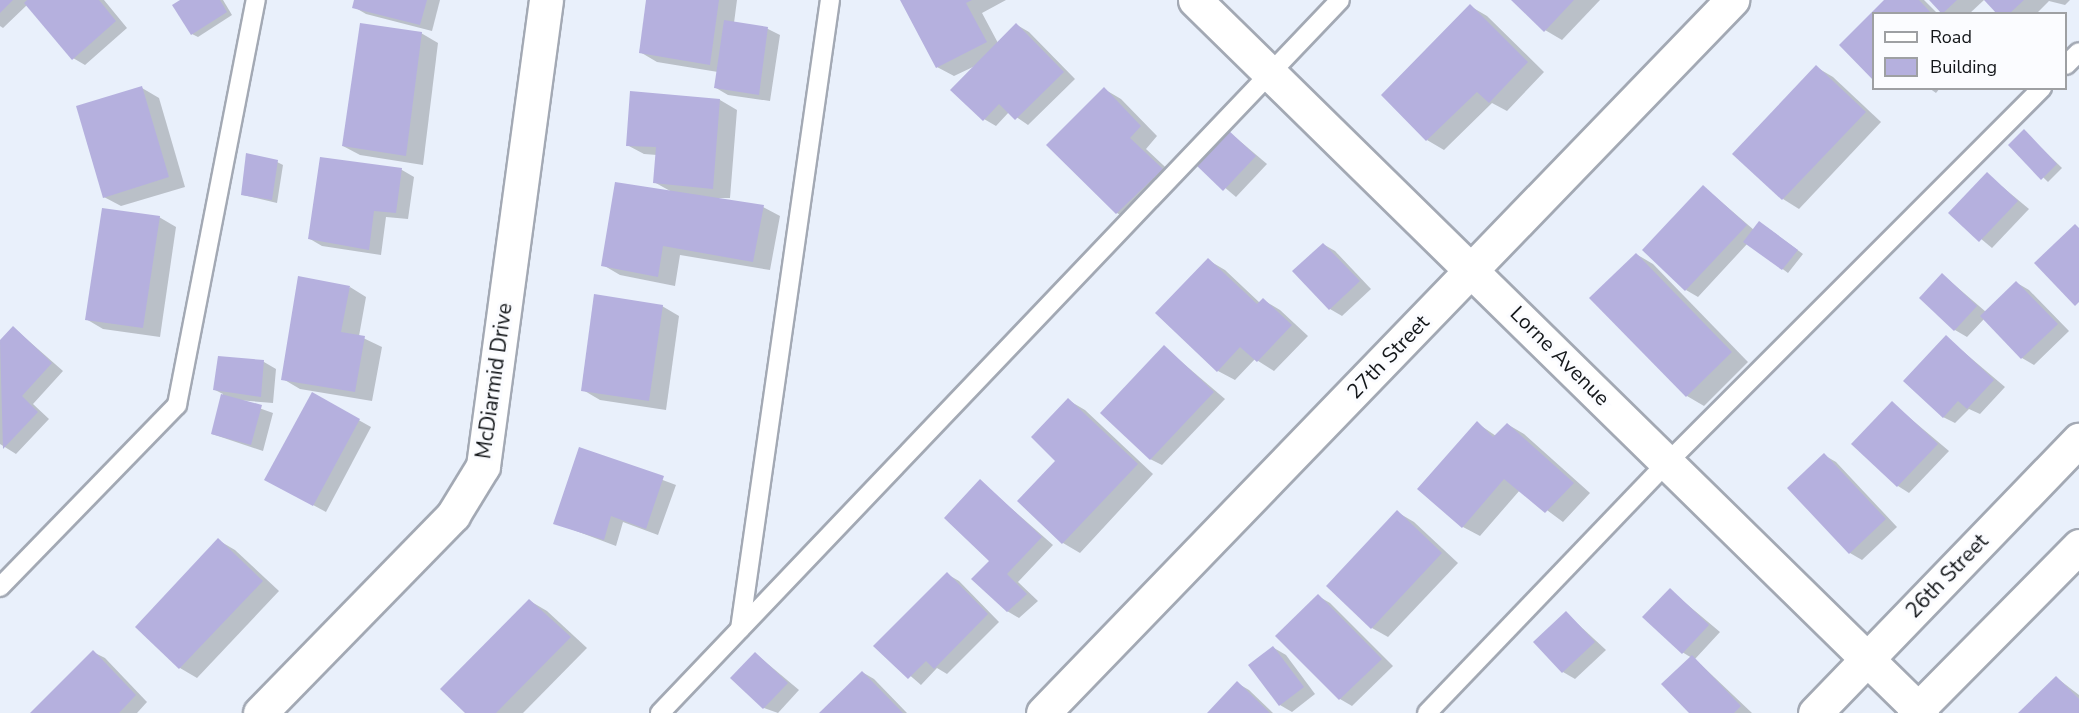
<!DOCTYPE html>
<style>
body{margin:0}
#map{position:relative;width:2079px;height:713px;overflow:hidden;background:#e9f0fb;font-family:"Nunito Sans",sans-serif}
div>[style]{position:absolute}
[style*='--x']{left:calc(var(--x)*1px);top:calc(var(--y)*1px);width:calc(var(--w)*1px);rotate:calc(var(--a)*1deg)}
.shadow>*{inset:0;background:#0003}
.building>*{inset:0;background:#b5b0de}
.roads{filter:drop-shadow(2px 0 #a3a9b4) drop-shadow(-2px 0 #a3a9b4) drop-shadow(0 2px #a3a9b4) drop-shadow(0 -2px #a3a9b4)}
.service>*{height:18px;margin:-9px;padding:0 9px;transform-origin:9px;border-radius:9px;background:#fff}
.minor>*{height:33px;margin:-16.5px;padding:0 16.5px;transform-origin:16.5px;border-radius:16.5px;background:#fff}
.tertiary>*{height:33px;margin:-16.5px;padding:0 16.5px;transform-origin:16.5px;border-radius:16.5px;background:#fff}
span{translate:-50% -50%;white-space:nowrap;text-align:center;line-height:1.15;-webkit-text-stroke:6px #fbfcff;paint-order:stroke}
.street-label{font-size:21px;color:#131619}
.legend{position:absolute;left:1872px;top:12px;width:195px;height:78px;box-sizing:border-box;background:#fbfcff;border:2px solid #9ea0a3;margin:0;padding:8px 10px;list-style:none;font-size:18px;color:#131619}
.legend li{display:flex;align-items:center;gap:12px;height:30px}
.legend b{width:30px;border:2px solid #9ea0a3}
</style>
<div id="map">
<div class="shadow">
<i style="clip-path:polygon(0 0,104px 0,127px 28px,85px 65px,73px 58px,27px 5px,3px 28px,0 26px)"></i>
<i style="clip-path:polygon(183px 0,223px 0,232px 15px,198px 37px,192px 34px)"></i>
<i style="clip-path:polygon(355px 0,440px 0,432px 31px,366px 14px,354px 7px)"></i>
<i style="clip-path:polygon(648px 0,737px 0,734px 23px,768px 29px,780px 35px,770px 101px,728px 95px,716px 88px,718px 72px,657px 62px,640px 52px)"></i>
<i style="clip-path:polygon(901px 0,1006px 0,982px 13px,998px 43px,1017px 25px,1029px 32px,1075px 79px,1028px 125px,1009px 112px,996px 126px,984px 119px,975px 66px,954px 76px,937px 67px)"></i>
<i style="clip-path:polygon(1513px 0,1600px 0,1562px 40px,1545px 30px)"></i>
<i style="clip-path:polygon(1886px 0,1924px 0,1938px 14px,1874px 14px)"></i>
<i style="clip-path:polygon(1932px 0,1984px 0,1969px 14px,1945px 14px)"></i>
<i style="clip-path:polygon(1986px 0,2070px 0,2065px 5px,2049px 1px,2036px 14px,1999px 14px)"></i>
<i style="clip-path:polygon(1470px 6px,1487px 16px,1544px 72px,1507px 111px,1492px 103px,1444px 150px,1427px 140px)"></i>
<i style="clip-path:polygon(421px 33px,438px 43px,423px 165px,360px 155px,343px 146px)"></i>
<i style="clip-path:polygon(1816px 67px,1833px 77px,1881px 122px,1799px 209px,1783px 199px)"></i>
<i style="clip-path:polygon(142px 88px,159px 98px,185px 187px,121px 206px,104px 197px)"></i>
<i style="clip-path:polygon(1929px 88px,1940px 88px,1936px 93px)"></i>
<i style="clip-path:polygon(1104px 89px,1121px 99px,1157px 136px,1146px 149px,1179px 180px,1134px 223px,1117px 213px,1048px 145px)"></i>
<i style="clip-path:polygon(720px 100px,737px 110px,730px 198px,707px 198px,763px 207px,780px 216px,770px 270px,680px 255px,675px 286px,620px 275px,603px 265px,672px 192px,654px 182px,657px 155px,644px 154px,627px 145px)"></i>
<i style="clip-path:polygon(1228px 131px,1267px 164px,1236px 197px,1197px 164px)"></i>
<i style="clip-path:polygon(2024px 131px,2062px 168px,2048px 182px,2010px 145px)"></i>
<i style="clip-path:polygon(321px 159px,402px 170px,414px 177px,408px 219px,386px 217px,381px 255px,322px 246px,310px 239px)"></i>
<i style="clip-path:polygon(277px 162px,283px 165px,277px 203px,243px 195px)"></i>
<i style="clip-path:polygon(1987px 174px,2029px 209px,1992px 248px,1950px 213px)"></i>
<i style="clip-path:polygon(1704px 187px,1754px 230px,1765px 226px,1803px 254px,1788px 273px,1748px 243px,1698px 297px,1686px 290px)"></i>
<i style="clip-path:polygon(159px 217px,176px 227px,160px 337px,103px 329px,86px 319px)"></i>
<i style="clip-path:polygon(1323px 244px,1335px 251px,1371px 289px,1342px 316px,1330px 309px)"></i>
<i style="clip-path:polygon(1636px 254px,1653px 264px,1748px 362px,1704px 406px,1687px 396px)"></i>
<i style="clip-path:polygon(1208px 260px,1225px 270px,1260px 303px,1263px 300px,1280px 310px,1308px 336px,1274px 371px,1255px 359px,1235px 380px,1218px 371px)"></i>
<i style="clip-path:polygon(1943px 275px,1986px 312px,2017px 283px,2029px 290px,2069px 331px,2034px 365px,2022px 358px,1984px 319px,1967px 337px,1955px 330px)"></i>
<i style="clip-path:polygon(350px 287px,366px 297px,359px 336px,382px 347px,372px 401px,300px 389px,283px 379px)"></i>
<i style="clip-path:polygon(662px 306px,679px 316px,666px 410px,600px 400px,583px 390px)"></i>
<i style="clip-path:polygon(14px 328px,63px 371px,33px 404px,49px 419px,16px 454px,0 444px,0 342px)"></i>
<i style="clip-path:polygon(1946px 337px,2005px 387px,1980px 414px,1969px 409px,1955px 423px,1943px 417px)"></i>
<i style="clip-path:polygon(1164px 347px,1225px 399px,1162px 465px,1150px 459px)"></i>
<i style="clip-path:polygon(219px 358px,264px 362px,276px 369px,273px 403px,237px 400px,273px 413px,263px 451px,212px 434px,223px 394px,215px 390px)"></i>
<i style="clip-path:polygon(312px 394px,371px 427px,326px 512px,278px 486px)"></i>
<i style="clip-path:polygon(1068px 400px,1085px 410px,1153px 474px,1080px 553px,1063px 543px,1019px 501px,1057px 461px)"></i>
<i style="clip-path:polygon(1892px 403px,1949px 451px,1909px 493px,1898px 486px)"></i>
<i style="clip-path:polygon(1477px 423px,1496px 436px,1507px 424px,1524px 434px,1590px 493px,1563px 522px,1520px 490px,1480px 536px,1463px 527px)"></i>
<i style="clip-path:polygon(580px 449px,676px 485px,658px 535px,623px 522px,616px 546px,555px 523px)"></i>
<i style="clip-path:polygon(1824px 455px,1836px 462px,1897px 527px,1862px 560px,1850px 553px)"></i>
<i style="clip-path:polygon(980px 481px,1053px 545px,1018px 582px,1038px 601px,1019px 618px,1007px 611px,991px 561px)"></i>
<i style="clip-path:polygon(1397px 512px,1414px 522px,1458px 563px,1388px 637px,1372px 628px)"></i>
<i style="clip-path:polygon(218px 540px,235px 550px,279px 591px,197px 678px,180px 668px,137px 627px)"></i>
<i style="clip-path:polygon(947px 574px,959px 581px,999px 622px,947px 674px,937px 668px,921px 685px,876px 646px)"></i>
<i style="clip-path:polygon(1670px 590px,1720px 632px,1695px 659px,1752px 713px,1691px 713px,1692px 658px,1682px 652px)"></i>
<i style="clip-path:polygon(1318px 596px,1330px 603px,1393px 666px,1352px 706px,1340px 699px)"></i>
<i style="clip-path:polygon(530px 601px,547px 611px,587px 648px,523px 713px,467px 713px)"></i>
<i style="clip-path:polygon(1566px 613px,1606px 650px,1575px 679px,1563px 672px)"></i>
<i style="clip-path:polygon(1274px 648px,1286px 655px,1315px 694px,1292px 712px,1280px 705px)"></i>
<i style="clip-path:polygon(93px 652px,105px 658px,147px 702px,137px 713px,32px 713px)"></i>
<i style="clip-path:polygon(756px 654px,799px 690px,778px 713px,764px 708px,732px 678px)"></i>
<i style="clip-path:polygon(862px 672px,874px 679px,907px 713px,821px 713px)"></i>
<i style="clip-path:polygon(2057px 678px,2079px 695px,2079px 713px,2021px 713px)"></i>
<i style="clip-path:polygon(1237px 683px,1249px 690px,1273px 713px,1209px 713px)"></i>
</div>
<div class="building">
<i style="clip-path:polygon(0 0,13px 0,0 13px)"></i>
<i style="clip-path:polygon(27px 0,99px 0,116px 21px,72px 60px,24px 3px)"></i>
<i style="clip-path:polygon(180px 0,220px 0,227px 12px,191px 35px,172px 5px)"></i>
<i style="clip-path:polygon(354px 0,427px 0,420px 25px,352px 8px)"></i>
<i style="clip-path:polygon(646px 0,719px 0,710px 65px,639px 53px)"></i>
<i style="clip-path:polygon(900px 0,972px 0,966px 3px,987px 42px,936px 68px)"></i>
<i style="clip-path:polygon(1511px 0,1574px 0,1544px 32px)"></i>
<i style="clip-path:polygon(1884px 0,1919px 0,1932px 14px,1874px 14px,1874px 81px,1839px 45px)"></i>
<i style="clip-path:polygon(1929px 0,1957px 0,1942px 14px)"></i>
<i style="clip-path:polygon(1984px 0,2024px 0,2009px 14px,1997px 14px)"></i>
<i style="clip-path:polygon(1470px 4px,1528px 62px,1489px 103px,1477px 92px,1426px 141px,1381px 95px)"></i>
<i style="clip-path:polygon(724px 20px,768px 27px,759px 95px,714px 88px)"></i>
<i style="clip-path:polygon(360px 23px,422px 32px,406px 156px,342px 146px)"></i>
<i style="clip-path:polygon(1016px 23px,1064px 72px,1015px 120px,999px 104px,983px 121px,950px 90px)"></i>
<i style="clip-path:polygon(1816px 65px,1866px 112px,1782px 200px,1732px 154px)"></i>
<i style="clip-path:polygon(142px 86px,169px 177px,103px 198px,76px 106px)"></i>
<i style="clip-path:polygon(1104px 87px,1141px 126px,1130px 138px,1163px 169px,1116px 214px,1046px 145px)"></i>
<i style="clip-path:polygon(630px 91px,720px 99px,713px 189px,653px 183px,656px 147px,626px 146px)"></i>
<i style="clip-path:polygon(1227px 129px,1256px 156px,1223px 191px,1195px 164px)"></i>
<i style="clip-path:polygon(2024px 129px,2057px 164px,2041px 180px,2008px 145px)"></i>
<i style="clip-path:polygon(246px 153px,278px 160px,272px 200px,241px 195px)"></i>
<i style="clip-path:polygon(320px 157px,402px 168px,396px 213px,374px 211px,369px 250px,308px 239px)"></i>
<i style="clip-path:polygon(1987px 172px,2018px 201px,1979px 242px,1948px 213px)"></i>
<i style="clip-path:polygon(615px 182px,764px 205px,753px 262px,663px 246px,658px 277px,601px 266px)"></i>
<i style="clip-path:polygon(1703px 185px,1747px 225px,1685px 291px,1642px 250px)"></i>
<i style="clip-path:polygon(102px 208px,160px 216px,143px 328px,85px 320px)"></i>
<i style="clip-path:polygon(1759px 221px,1798px 250px,1782px 270px,1743px 242px)"></i>
<i style="clip-path:polygon(2075px 224px,2079px 228px,2079px 302px,2075px 306px,2034px 263px)"></i>
<i style="clip-path:polygon(1323px 243px,1360px 281px,1329px 310px,1292px 271px)"></i>
<i style="clip-path:polygon(1636px 253px,1732px 352px,1686px 397px,1589px 298px)"></i>
<i style="clip-path:polygon(1208px 258px,1257px 304px,1263px 298px,1292px 325px,1257px 362px,1240px 347px,1217px 372px,1155px 313px)"></i>
<i style="clip-path:polygon(1942px 273px,1977px 306px,1954px 331px,1919px 298px)"></i>
<i style="clip-path:polygon(298px 276px,350px 286px,341px 332px,365px 336px,355px 392px,281px 380px)"></i>
<i style="clip-path:polygon(2016px 281px,2058px 324px,2021px 359px,1980px 316px)"></i>
<i style="clip-path:polygon(594px 294px,663px 305px,649px 401px,581px 391px)"></i>
<i style="clip-path:polygon(13px 326px,52px 363px,22px 396px,38px 412px,3px 449px,0 340px)"></i>
<i style="clip-path:polygon(1946px 335px,1994px 380px,1967px 409px,1958px 401px,1943px 418px,1903px 381px)"></i>
<i style="clip-path:polygon(1164px 345px,1214px 392px,1150px 460px,1100px 413px)"></i>
<i style="clip-path:polygon(218px 356px,264px 360px,261px 397px,213px 390px)"></i>
<i style="clip-path:polygon(312px 392px,360px 419px,313px 506px,264px 480px)"></i>
<i style="clip-path:polygon(221px 394px,262px 405px,251px 445px,211px 434px)"></i>
<i style="clip-path:polygon(1068px 398px,1138px 464px,1062px 544px,1017px 501px,1055px 461px,1031px 437px)"></i>
<i style="clip-path:polygon(1892px 401px,1938px 444px,1897px 487px,1851px 444px)"></i>
<i style="clip-path:polygon(1477px 421px,1493px 437px,1507px 423px,1574px 483px,1545px 513px,1504px 479px,1462px 528px,1417px 489px)"></i>
<i style="clip-path:polygon(579px 447px,664px 476px,646px 529px,611px 516px,604px 540px,553px 524px)"></i>
<i style="clip-path:polygon(1824px 453px,1886px 519px,1849px 554px,1787px 488px)"></i>
<i style="clip-path:polygon(980px 479px,1042px 537px,1007px 574px,1027px 594px,1007px 612px,971px 579px,989px 561px,944px 518px)"></i>
<i style="clip-path:polygon(1397px 510px,1442px 553px,1371px 629px,1326px 586px)"></i>
<i style="clip-path:polygon(218px 538px,263px 581px,179px 669px,135px 627px)"></i>
<i style="clip-path:polygon(947px 572px,988px 614px,934px 669px,926px 661px,908px 679px,873px 646px)"></i>
<i style="clip-path:polygon(1670px 588px,1709px 625px,1682px 654px,1642px 617px)"></i>
<i style="clip-path:polygon(1318px 594px,1382px 659px,1339px 700px,1275px 636px)"></i>
<i style="clip-path:polygon(529px 599px,571px 637px,496px 713px,465px 713px,440px 689px)"></i>
<i style="clip-path:polygon(1566px 611px,1595px 642px,1562px 673px,1533px 642px)"></i>
<i style="clip-path:polygon(1273px 646px,1304px 687px,1279px 706px,1248px 665px)"></i>
<i style="clip-path:polygon(93px 650px,136px 695px,119px 713px,30px 713px)"></i>
<i style="clip-path:polygon(755px 652px,788px 683px,763px 709px,730px 678px)"></i>
<i style="clip-path:polygon(1692px 655px,1741px 706px,1734px 713px,1689px 713px,1661px 684px)"></i>
<i style="clip-path:polygon(862px 671px,903px 713px,819px 713px)"></i>
<i style="clip-path:polygon(2056px 676px,2079px 699px,2079px 713px,2018px 713px)"></i>
<i style="clip-path:polygon(1237px 681px,1270px 713px,1207px 713px)"></i>
</div>
<div class="roads">
<div class="service">
<i style="--x:2066;--y:65;--w:18;--a:-45"></i>
<i style="--x:0;--y:587;--w:254;--a:-45.8"></i>
<i style="--x:177;--y:405;--w:413;--a:-79"></i>
<i style="--x:740;--y:629;--w:635;--a:-81.86"></i>
<i style="--x:660;--y:713;--w:985;--a:-46.36"></i>
<i style="--x:1427;--y:713;--w:348;--a:-46.2"></i>
<i style="--x:1668;--y:462;--w:529;--a:-45"></i>
</div>
<div class="minor">
<i style="--x:1195;--y:0;--w:1018;--a:44.44"></i>
<i style="--x:260;--y:713;--w:277;--a:-45.7"></i>
<i style="--x:453;--y:515;--w:57;--a:-58.5"></i>
<i style="--x:483;--y:466;--w:470;--a:-82.3"></i>
<i style="--x:1043;--y:713;--w:992;--a:-45.98"></i>
</div>
<div class="tertiary">
<i style="--x:1815;--y:713;--w:380;--a:-46"></i>
<i style="--x:1914;--y:713;--w:235;--a:-45.3"></i>
</div>
</div>
<div class="street-label">
<span style="left:1560px;top:356px;rotate:45deg">Lorne Avenue</span>
<span style="left:1388px;top:357px;rotate:-46deg">27th Street</span>
<span style="left:494px;top:381px;rotate:-82deg">McDiarmid Drive</span>
<span style="left:1947px;top:576px;rotate:-46deg">26th Street</span>
</div>
<ul class="legend">
<li><b style="height:8px;background:#fff"></b>Road</li>
<li><b style="height:16px;background:#b5b0de"></b>Building</li>
</ul>
</div>
